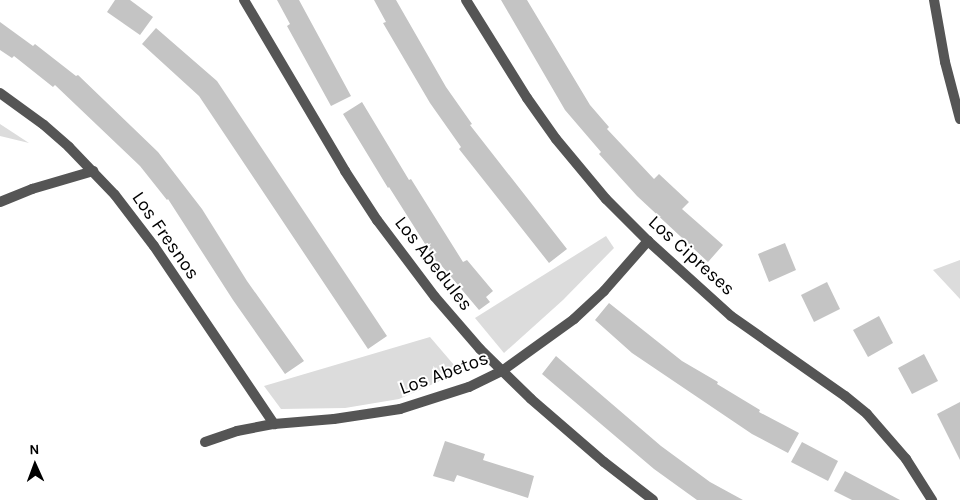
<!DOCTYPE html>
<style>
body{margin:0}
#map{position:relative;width:960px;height:500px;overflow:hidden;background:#fff;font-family:Karla,sans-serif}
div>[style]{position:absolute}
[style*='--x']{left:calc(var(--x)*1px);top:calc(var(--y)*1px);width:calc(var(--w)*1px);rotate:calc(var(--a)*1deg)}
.green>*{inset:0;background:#dcdcdc}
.building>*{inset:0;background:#c4c4c4}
.street>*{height:10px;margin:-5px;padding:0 5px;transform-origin:5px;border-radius:5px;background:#555}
span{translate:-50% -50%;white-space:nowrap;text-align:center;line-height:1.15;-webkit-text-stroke:4px #fff;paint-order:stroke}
.street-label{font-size:19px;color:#000}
.north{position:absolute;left:10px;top:440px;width:50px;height:50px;-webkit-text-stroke:4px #fff;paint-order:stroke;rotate:358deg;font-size:14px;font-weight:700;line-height:20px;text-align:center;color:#000}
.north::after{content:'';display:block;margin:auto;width:18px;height:22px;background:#000;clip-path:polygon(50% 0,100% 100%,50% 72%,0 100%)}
</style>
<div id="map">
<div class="green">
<i style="clip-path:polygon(0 124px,29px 143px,0 136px)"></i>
<i style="clip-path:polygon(606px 236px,614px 248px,563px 300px,504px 353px,475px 318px)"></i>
<i style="clip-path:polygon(960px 260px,960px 299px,933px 270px)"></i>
<i style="clip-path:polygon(430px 337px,460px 372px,399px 399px,345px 408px,281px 409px,264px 386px)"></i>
</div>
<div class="building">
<i style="clip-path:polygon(115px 0,130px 0,153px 17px,140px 35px,107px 12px)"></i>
<i style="clip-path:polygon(277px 0,299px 0,351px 96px,331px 106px,287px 26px,290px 24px)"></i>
<i style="clip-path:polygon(374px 0,396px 0,446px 87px,472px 124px,470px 125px,567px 249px,549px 263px,459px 149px,461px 147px,430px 103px,383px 23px,386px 22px)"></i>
<i style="clip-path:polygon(501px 0,527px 0,590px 105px,609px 127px,607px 129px,654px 179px,659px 174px,689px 202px,682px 209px,723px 245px,708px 262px,637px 196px,599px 154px,601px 152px,565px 110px)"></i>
<i style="clip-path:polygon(0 22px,33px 46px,35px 44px,76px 76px,78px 75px,158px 152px,202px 209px,247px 281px,304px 361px,285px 374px,233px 300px,168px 199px,167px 200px,140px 166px,55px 85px,53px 87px,14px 56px,12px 58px,0 50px)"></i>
<i style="clip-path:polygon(156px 28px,217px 81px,387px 336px,368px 349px,199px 96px,142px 44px)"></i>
<i style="clip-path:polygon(362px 102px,409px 180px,411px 179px,463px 262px,467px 260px,493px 291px,486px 297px,490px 302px,479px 310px,441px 265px,439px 266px,389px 187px,388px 188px,343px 114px)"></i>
<i style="clip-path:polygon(785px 243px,796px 270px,769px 282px,758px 254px)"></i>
<i style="clip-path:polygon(827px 282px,840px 309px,814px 322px,801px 295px)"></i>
<i style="clip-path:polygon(609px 303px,682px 361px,718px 382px,717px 384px,760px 410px,759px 412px,799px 433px,788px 453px,752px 434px,632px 353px,595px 320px)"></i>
<i style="clip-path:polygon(879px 316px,893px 343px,868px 357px,853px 330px)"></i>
<i style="clip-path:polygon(924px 354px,938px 381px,912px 394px,898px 368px)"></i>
<i style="clip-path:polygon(556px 356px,661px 446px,710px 482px,743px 500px,697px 500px,654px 469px,542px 374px)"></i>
<i style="clip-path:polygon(960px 402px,960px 460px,937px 414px)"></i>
<i style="clip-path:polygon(445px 441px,485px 454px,483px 460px,534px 476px,528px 498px,457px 475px,454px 482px,433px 476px)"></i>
<i style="clip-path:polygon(802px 442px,838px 461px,828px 481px,791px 462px)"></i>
<i style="clip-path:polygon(845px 471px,900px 500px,852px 500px,834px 491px)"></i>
</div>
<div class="street">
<i style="--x:244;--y:0;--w:199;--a:59.4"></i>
<i style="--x:345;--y:171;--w:59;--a:56.9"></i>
<i style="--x:377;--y:220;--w:96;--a:53"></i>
<i style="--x:435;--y:297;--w:69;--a:49.1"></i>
<i style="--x:480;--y:349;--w:71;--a:44.4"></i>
<i style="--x:531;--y:399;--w:96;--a:40.8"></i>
<i style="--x:604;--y:462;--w:62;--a:37.8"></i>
<i style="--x:466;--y:0;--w:115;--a:58.1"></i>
<i style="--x:527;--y:98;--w:50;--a:54.7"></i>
<i style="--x:556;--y:139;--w:78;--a:50.2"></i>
<i style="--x:606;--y:199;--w:59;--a:45"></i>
<i style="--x:648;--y:241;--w:112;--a:42.1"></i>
<i style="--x:731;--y:316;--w:139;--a:35.1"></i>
<i style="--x:845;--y:396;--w:28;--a:39"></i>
<i style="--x:867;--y:414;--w:60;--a:49.1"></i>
<i style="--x:906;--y:459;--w:49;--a:57.6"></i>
<i style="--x:934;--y:0;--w:63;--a:79.9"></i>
<i style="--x:945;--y:62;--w:59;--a:75.3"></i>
<i style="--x:0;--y:93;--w:54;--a:36"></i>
<i style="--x:44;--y:125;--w:33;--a:41"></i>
<i style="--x:69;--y:147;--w:66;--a:46.2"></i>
<i style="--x:115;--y:195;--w:64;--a:52.6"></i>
<i style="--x:154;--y:246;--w:215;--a:56"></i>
<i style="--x:0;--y:202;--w:35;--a:-22"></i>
<i style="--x:32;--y:189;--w:64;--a:-16.4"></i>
<i style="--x:205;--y:442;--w:34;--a:-19"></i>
<i style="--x:237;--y:431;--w:38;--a:-11"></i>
<i style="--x:274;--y:424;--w:60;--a:-4.8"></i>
<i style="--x:334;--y:419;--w:67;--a:-8.6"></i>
<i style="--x:400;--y:409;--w:72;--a:-17.7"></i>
<i style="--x:469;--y:387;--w:37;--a:-26"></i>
<i style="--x:502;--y:371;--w:89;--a:-35.8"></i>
<i style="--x:574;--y:319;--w:41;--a:-43"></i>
<i style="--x:604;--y:291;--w:67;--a:-48.7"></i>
</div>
<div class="street-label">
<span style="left:165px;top:236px;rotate:55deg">Los Fresnos</span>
<span style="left:691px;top:256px;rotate:42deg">Los Cipreses</span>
<span style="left:433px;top:264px;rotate:52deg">Los Abedules</span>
<span style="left:444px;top:374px;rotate:-20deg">Los Abetos</span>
</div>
<div class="north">N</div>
</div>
